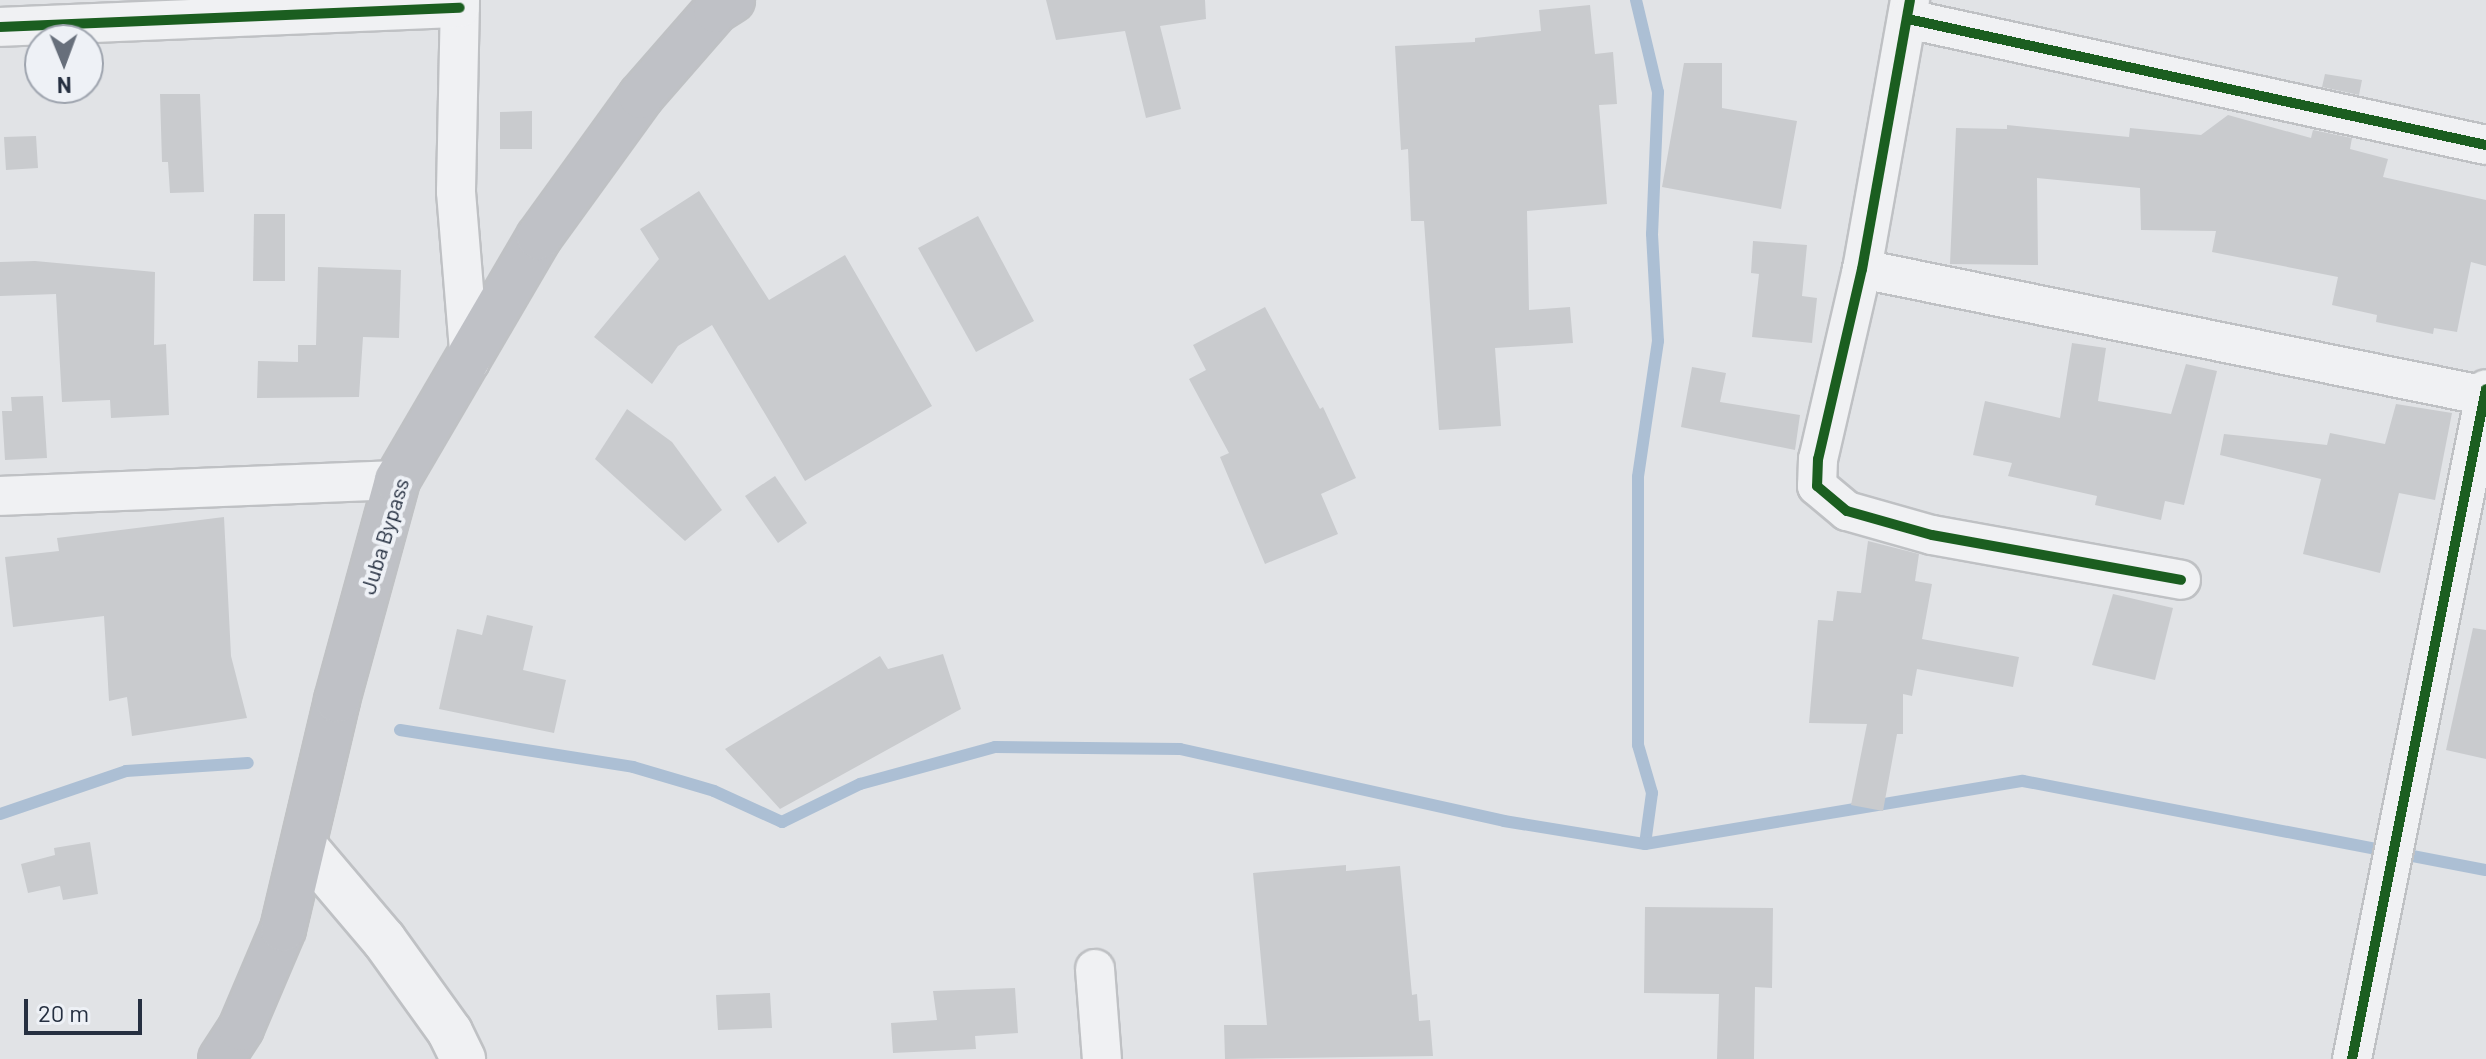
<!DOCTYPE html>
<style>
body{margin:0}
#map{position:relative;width:2486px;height:1059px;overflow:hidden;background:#e1e3e6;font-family:Barlow,sans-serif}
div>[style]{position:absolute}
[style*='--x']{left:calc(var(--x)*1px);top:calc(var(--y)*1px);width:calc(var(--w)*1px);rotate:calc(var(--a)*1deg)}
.stream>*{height:12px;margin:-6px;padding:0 6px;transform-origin:6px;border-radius:6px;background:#acbfd4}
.building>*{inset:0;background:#c9cbce}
.roads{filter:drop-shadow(2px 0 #bfc1c4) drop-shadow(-2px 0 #bfc1c4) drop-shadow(0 2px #bfc1c4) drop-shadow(0 -2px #bfc1c4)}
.minor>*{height:38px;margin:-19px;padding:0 19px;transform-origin:19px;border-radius:19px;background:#f0f1f3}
.tertiary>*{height:44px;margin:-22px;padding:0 22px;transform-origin:22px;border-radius:22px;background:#f0f1f3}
.secondary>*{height:44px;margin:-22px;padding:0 22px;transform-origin:22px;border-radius:22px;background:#bfc1c6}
.cycleway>*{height:10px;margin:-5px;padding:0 5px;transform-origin:5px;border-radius:5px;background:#1b5e20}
span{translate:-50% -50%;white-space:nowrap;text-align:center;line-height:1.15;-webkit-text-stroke:8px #eef1f6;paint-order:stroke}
.street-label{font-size:22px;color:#263041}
.north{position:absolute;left:24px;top:24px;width:80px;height:80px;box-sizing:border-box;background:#eef1f6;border:2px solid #9ea4ae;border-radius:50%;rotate:179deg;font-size:22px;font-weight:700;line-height:32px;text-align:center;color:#263041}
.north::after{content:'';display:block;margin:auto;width:28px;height:36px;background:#676f7b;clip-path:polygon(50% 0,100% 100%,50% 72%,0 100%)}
.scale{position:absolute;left:24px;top:999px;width:118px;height:36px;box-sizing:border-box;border:4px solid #263041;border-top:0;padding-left:10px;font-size:24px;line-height:28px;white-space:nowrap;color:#263041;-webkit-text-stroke:6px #eef1f6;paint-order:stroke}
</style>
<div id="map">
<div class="stream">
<i style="--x:1636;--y:0;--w:95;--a:76.6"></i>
<i style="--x:1658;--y:92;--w:142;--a:92.4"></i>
<i style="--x:1652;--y:234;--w:107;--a:86.8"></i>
<i style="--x:1658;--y:341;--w:137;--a:98.4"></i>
<i style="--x:1638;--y:477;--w:268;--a:90"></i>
<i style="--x:1638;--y:745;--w:50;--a:73.7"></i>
<i style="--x:1652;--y:793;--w:51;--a:97.8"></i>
<i style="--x:400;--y:730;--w:236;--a:9"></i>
<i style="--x:633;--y:767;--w:84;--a:16.5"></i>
<i style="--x:714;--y:791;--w:75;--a:24.5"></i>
<i style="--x:782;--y:822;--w:87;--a:-26"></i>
<i style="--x:860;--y:784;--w:140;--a:-15.3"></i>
<i style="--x:995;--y:747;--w:185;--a:0.6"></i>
<i style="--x:1180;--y:749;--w:332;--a:12.5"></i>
<i style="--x:1504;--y:821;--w:143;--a:9.3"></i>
<i style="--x:1645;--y:844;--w:383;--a:-9.5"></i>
<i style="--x:2023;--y:781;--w:471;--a:10.9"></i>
<i style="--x:0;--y:814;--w:133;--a:-18.8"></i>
<i style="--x:126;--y:771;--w:122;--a:-3.8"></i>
</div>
<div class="building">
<i style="clip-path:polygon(1046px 0,1205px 0,1206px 19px,1160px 26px,1181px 109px,1146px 118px,1125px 31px,1056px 40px)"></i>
<i style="clip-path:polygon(1590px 5px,1595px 54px,1613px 52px,1617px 104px,1599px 105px,1607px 204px,1527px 211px,1529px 310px,1570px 307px,1573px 343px,1495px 348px,1501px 426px,1439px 430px,1424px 221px,1411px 221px,1408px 149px,1401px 150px,1395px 46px,1475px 42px,1475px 38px,1541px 31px,1539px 10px)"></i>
<i style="clip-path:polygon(1684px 63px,1722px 63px,1722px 108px,1797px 121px,1781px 209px,1662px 187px)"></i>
<i style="clip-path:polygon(2325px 74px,2362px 80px,2359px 95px,2322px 87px)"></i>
<i style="clip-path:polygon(160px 94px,200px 94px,204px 192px,170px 193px,168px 162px,162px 162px)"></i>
<i style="clip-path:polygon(532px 111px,532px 149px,500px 149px,500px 112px)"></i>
<i style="clip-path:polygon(2228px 115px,2311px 138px,2313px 130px,2352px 138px,2350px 149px,2388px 159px,2383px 177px,2486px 200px,2486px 266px,2471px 262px,2457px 332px,2434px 328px,2433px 334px,2376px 322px,2377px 315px,2332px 305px,2338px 277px,2212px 252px,2216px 231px,2141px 230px,2140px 188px,2037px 178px,2038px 265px,1950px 264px,1956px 128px,2007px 129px,2007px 125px,2129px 137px,2130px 128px,2201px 135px)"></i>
<i style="clip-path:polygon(36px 136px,38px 168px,6px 170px,4px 137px)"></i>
<i style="clip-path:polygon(699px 191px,769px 300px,845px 255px,932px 406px,805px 481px,712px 325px,678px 346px,652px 384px,594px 337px,659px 259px,640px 229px)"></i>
<i style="clip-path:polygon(254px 214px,285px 214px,285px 281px,253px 281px)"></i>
<i style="clip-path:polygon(978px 216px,1034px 321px,976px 352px,918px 248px)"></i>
<i style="clip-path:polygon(1753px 241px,1807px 245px,1802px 296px,1817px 298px,1812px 343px,1752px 337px,1759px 274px,1751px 273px)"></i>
<i style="clip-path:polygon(35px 261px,155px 272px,154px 345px,166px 344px,169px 415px,111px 418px,110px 400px,62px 402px,56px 294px,0 296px,0 262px)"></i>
<i style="clip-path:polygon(318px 267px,401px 270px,399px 338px,363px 337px,359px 397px,257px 398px,258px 361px,298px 362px,298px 345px,316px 345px)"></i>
<i style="clip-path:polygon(1265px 307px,1320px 409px,1323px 407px,1356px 478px,1321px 494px,1338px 534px,1265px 564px,1220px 457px,1229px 453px,1189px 379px,1206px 370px,1193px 345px)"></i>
<i style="clip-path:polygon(2072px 343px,2106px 348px,2098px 401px,2171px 414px,2186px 364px,2217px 371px,2184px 505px,2165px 501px,2161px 520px,2095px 505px,2097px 496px,2008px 476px,2012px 463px,1973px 455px,1985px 401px,2060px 418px)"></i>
<i style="clip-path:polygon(1692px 367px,1726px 373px,1720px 402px,1800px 415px,1795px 450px,1681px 427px)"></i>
<i style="clip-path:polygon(43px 396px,47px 458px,5px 460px,2px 411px,12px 411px,11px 397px)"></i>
<i style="clip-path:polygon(2396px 404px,2452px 413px,2435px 500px,2399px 493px,2380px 573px,2303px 554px,2321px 479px,2220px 455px,2224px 434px,2327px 445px,2330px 433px,2385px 444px)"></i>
<i style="clip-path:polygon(627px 409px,672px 442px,722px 510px,685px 541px,595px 459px)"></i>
<i style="clip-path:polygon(775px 476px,807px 523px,778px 543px,745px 496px)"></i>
<i style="clip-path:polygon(224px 517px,231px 656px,247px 718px,132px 736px,127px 697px,109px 701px,104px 616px,13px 627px,5px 557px,59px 551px,57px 538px)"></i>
<i style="clip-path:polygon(1868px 541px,1919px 554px,1915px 581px,1932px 584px,1922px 639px,2019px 657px,2013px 687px,1917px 669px,1912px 696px,1903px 694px,1903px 734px,1897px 734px,1883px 811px,1851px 805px,1867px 724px,1809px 723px,1818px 620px,1833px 621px,1837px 591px,1861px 593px)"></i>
<i style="clip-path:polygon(2113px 594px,2173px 608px,2155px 680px,2092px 665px)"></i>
<i style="clip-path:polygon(487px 615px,533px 626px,523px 670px,566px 680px,554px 733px,439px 709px,457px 629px,482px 635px)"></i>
<i style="clip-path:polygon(2473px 628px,2486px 630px,2486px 759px,2446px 750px)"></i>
<i style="clip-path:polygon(943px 654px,961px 709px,780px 809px,725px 749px,880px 656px,888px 669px)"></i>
<i style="clip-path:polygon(90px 842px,98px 894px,63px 900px,60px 886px,28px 893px,21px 864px,55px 855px,54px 848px)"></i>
<i style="clip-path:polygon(1346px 865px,1346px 871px,1400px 866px,1412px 995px,1417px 994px,1419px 1021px,1430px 1020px,1433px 1056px,1225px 1059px,1224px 1025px,1267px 1025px,1253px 873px)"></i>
<i style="clip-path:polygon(1645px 907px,1773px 908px,1772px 988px,1755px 987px,1754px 1059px,1717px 1059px,1719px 994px,1644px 993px)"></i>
<i style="clip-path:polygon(1015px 988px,1018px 1033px,975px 1036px,976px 1049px,893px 1053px,891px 1023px,937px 1020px,933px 991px)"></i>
<i style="clip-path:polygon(770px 993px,772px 1028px,718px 1030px,716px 995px)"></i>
</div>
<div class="roads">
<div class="minor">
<i style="--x:460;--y:0;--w:192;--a:91.2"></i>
<i style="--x:456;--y:192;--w:170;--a:85.3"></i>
<i style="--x:1910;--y:0;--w:273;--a:100.1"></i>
<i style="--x:1862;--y:269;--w:195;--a:103"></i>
<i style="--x:1818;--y:459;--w:27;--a:92"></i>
<i style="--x:1817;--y:486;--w:39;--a:40"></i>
<i style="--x:1847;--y:511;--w:88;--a:15.8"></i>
<i style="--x:1932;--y:535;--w:253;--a:10.2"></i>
<i style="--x:1908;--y:19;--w:592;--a:12.3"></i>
<i style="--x:0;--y:27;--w:460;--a:-2.4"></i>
<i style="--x:1862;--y:269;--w:637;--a:11.5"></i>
<i style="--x:0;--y:496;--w:397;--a:-2.3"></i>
<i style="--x:1095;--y:969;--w:90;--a:85.6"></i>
<i style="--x:2352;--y:1059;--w:683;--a:-78.69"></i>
</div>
<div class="tertiary">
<i style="--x:305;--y:847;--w:122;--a:49.7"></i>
<i style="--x:384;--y:940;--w:113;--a:54.3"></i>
<i style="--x:450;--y:1032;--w:30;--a:64"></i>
</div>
<div class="secondary">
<i style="--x:221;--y:1059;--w:37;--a:-57"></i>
<i style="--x:241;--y:1028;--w:108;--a:-67"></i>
<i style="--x:283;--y:929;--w:235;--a:-76.7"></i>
<i style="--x:337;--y:700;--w:228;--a:-74.7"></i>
<i style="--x:397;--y:480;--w:281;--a:-59.7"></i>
<i style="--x:539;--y:237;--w:174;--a:-54.1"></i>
<i style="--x:641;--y:96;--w:114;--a:-48.9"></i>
<i style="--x:716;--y:10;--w:19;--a:-32"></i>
</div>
</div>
<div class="cycleway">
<i style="--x:1910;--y:0;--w:273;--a:100.1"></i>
<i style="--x:1862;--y:269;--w:195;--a:103"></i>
<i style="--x:1818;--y:459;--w:27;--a:92"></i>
<i style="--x:1817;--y:486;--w:39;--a:40"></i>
<i style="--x:1847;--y:511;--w:88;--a:15.8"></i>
<i style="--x:1932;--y:535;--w:253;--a:10.2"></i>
<i style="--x:1908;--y:19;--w:592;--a:12.3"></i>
<i style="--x:0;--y:27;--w:460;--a:-2.4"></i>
<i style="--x:2352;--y:1059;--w:683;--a:-78.69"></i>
</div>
<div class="street-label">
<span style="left:384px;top:536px;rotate:-73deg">Juba Bypass</span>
</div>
<div class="north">N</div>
<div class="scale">20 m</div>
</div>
